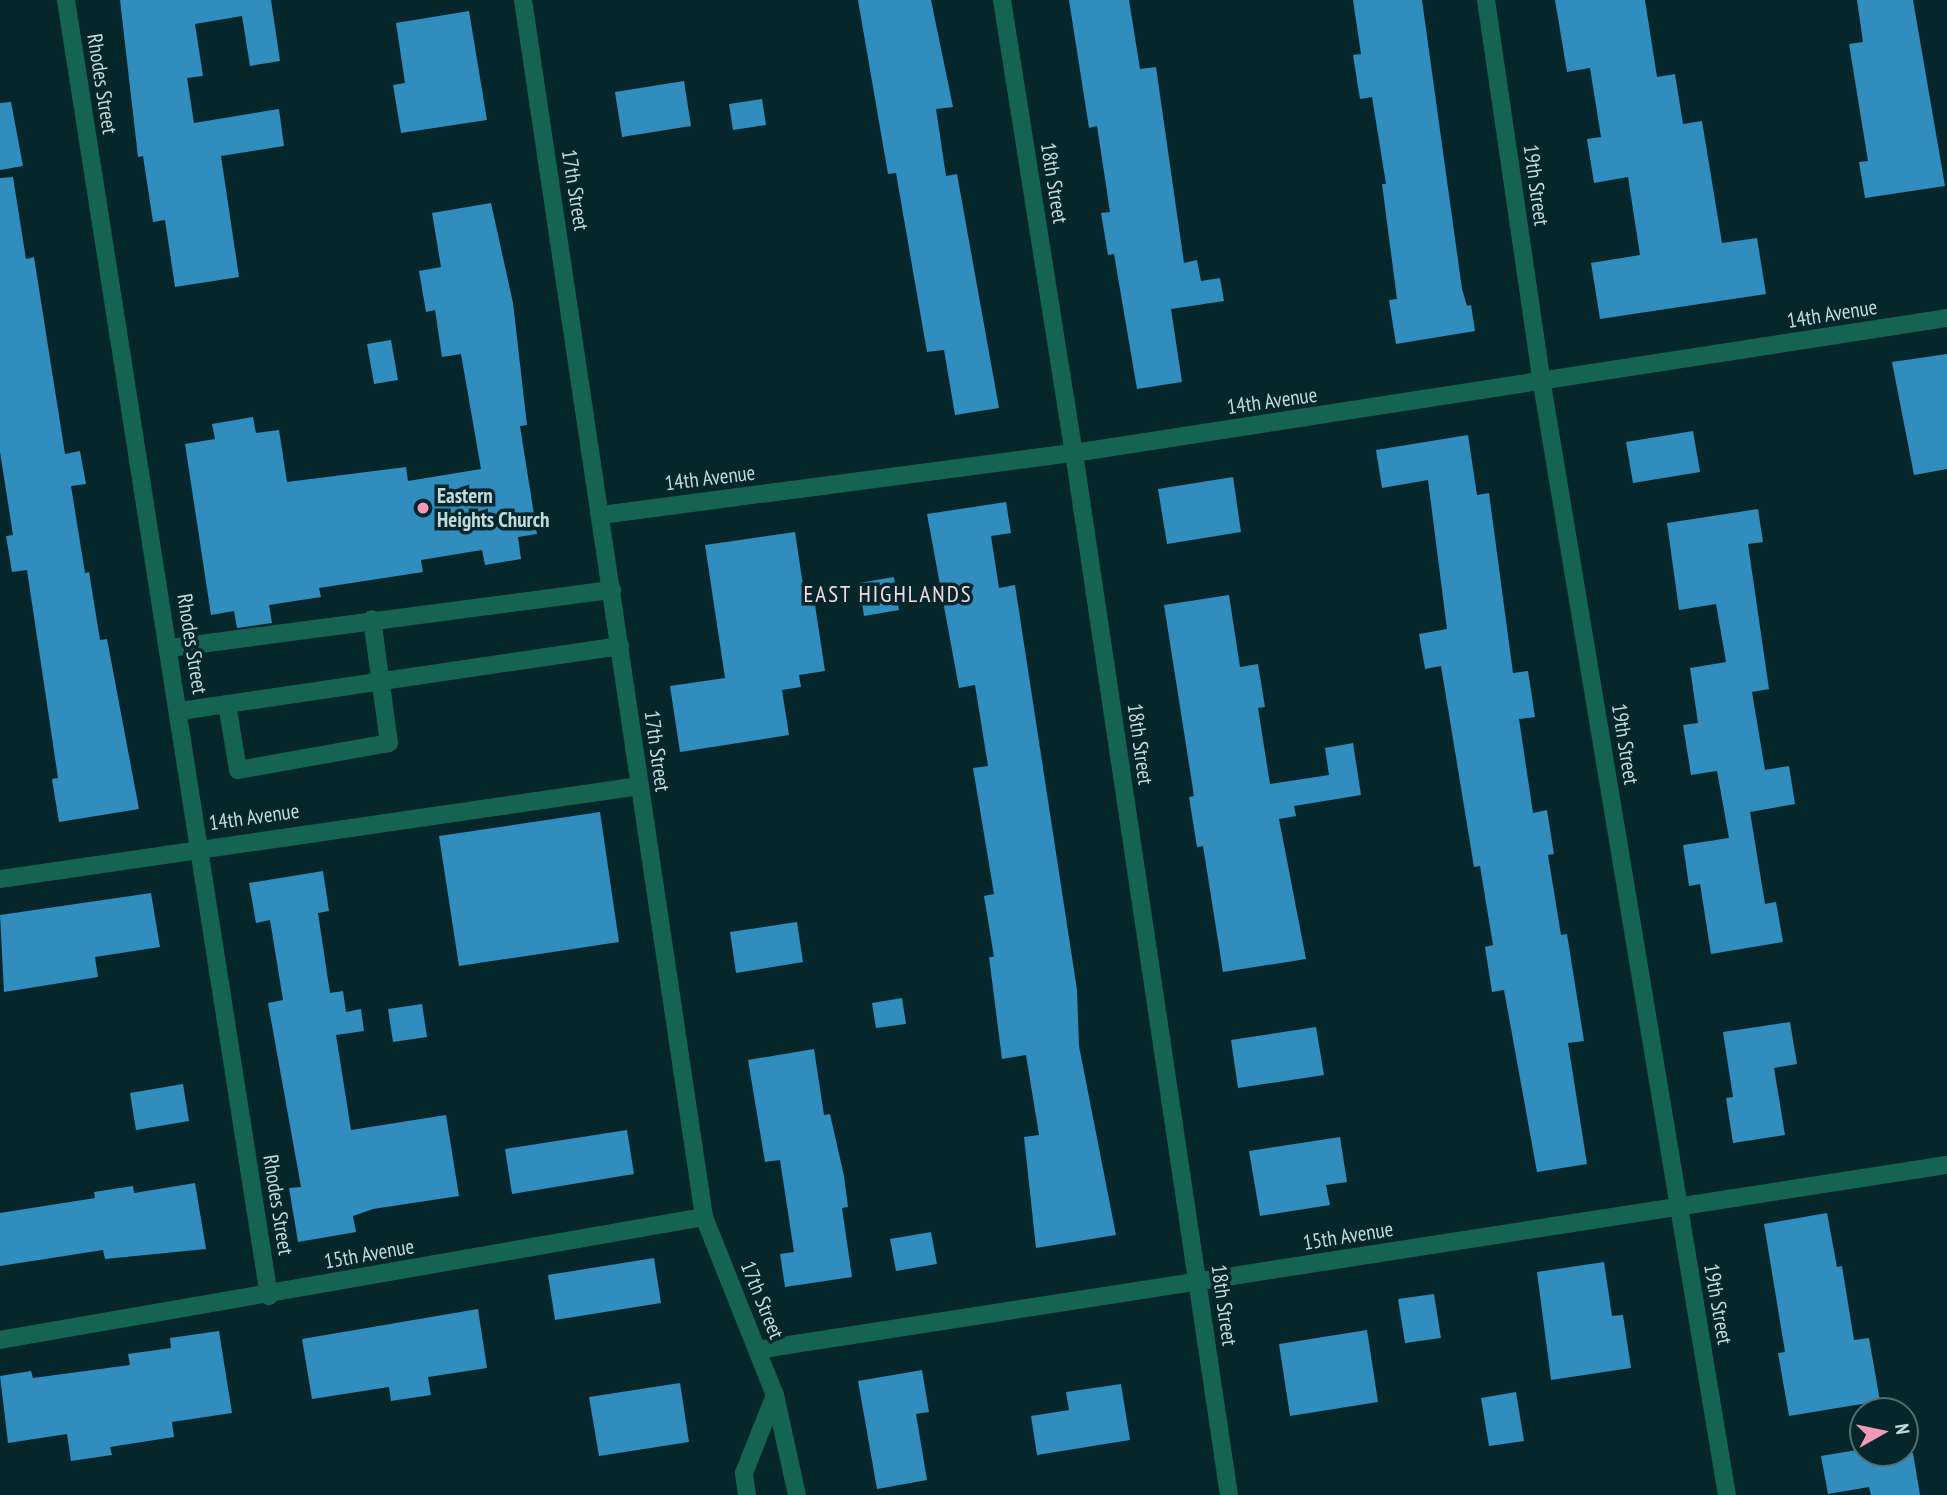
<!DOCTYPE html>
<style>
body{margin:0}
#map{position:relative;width:1947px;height:1495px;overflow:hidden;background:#05272b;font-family:"PT Sans Narrow",sans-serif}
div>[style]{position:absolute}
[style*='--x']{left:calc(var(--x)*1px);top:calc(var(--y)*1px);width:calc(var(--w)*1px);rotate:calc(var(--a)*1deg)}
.building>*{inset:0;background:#318dbe}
.minor>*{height:18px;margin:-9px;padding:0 9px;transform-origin:9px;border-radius:9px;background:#156353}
.dots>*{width:19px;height:19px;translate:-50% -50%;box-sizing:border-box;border:4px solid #05272b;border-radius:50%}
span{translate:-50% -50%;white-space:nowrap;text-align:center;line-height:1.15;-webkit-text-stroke:7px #05272b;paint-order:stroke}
.street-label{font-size:21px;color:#c3dadd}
.poi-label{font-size:21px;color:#c3dadd;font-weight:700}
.left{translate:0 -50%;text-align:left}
.neighbourhood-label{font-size:23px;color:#fad8e2;letter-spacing:2px}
.north{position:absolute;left:1849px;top:1397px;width:70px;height:70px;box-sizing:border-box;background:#05272b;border:2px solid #516f72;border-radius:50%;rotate:81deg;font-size:19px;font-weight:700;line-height:28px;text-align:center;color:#c3dadd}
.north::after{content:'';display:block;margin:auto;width:24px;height:32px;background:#f09ab7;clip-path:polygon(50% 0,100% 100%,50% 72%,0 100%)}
</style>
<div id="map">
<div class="building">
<i style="clip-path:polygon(120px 0,271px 0,280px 61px,250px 66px,242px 16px,195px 24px,203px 76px,187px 78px,194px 123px,279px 109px,284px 146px,221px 156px,239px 277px,175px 287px,165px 220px,153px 222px,143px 156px,138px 157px)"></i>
<i style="clip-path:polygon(858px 0,931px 0,953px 107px,936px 109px,946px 176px,957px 174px,999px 408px,955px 415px,944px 350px,927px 352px,896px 173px,888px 174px)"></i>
<i style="clip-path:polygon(1069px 0,1129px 0,1140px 69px,1156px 67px,1184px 263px,1197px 260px,1201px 281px,1220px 278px,1224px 301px,1171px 309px,1182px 382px,1137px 389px,1114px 254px,1108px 255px,1101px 213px,1110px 212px,1097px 126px,1089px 128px)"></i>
<i style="clip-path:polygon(1353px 0,1422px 0,1462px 289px,1467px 306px,1471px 305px,1475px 331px,1396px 344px,1389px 300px,1397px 299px,1382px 184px,1386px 184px,1372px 97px,1360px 99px,1353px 55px,1361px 54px)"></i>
<i style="clip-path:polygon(1555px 0,1645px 0,1657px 77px,1675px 74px,1683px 124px,1702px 121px,1722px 243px,1757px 238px,1766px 294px,1600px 319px,1591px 263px,1640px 255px,1628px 177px,1594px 183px,1587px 139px,1601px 137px,1590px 68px,1567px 72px)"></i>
<i style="clip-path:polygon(1857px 0,1913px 0,1945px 186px,1865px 198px,1859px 162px,1868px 161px,1849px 44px,1863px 42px)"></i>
<i style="clip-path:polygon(469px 11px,487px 120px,401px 133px,393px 85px,405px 83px,396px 23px)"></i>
<i style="clip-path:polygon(684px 81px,691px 126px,622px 137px,615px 92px)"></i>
<i style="clip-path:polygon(762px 99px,766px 125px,733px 130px,729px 104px)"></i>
<i style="clip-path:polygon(11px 102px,23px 166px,0 170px,0 103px)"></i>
<i style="clip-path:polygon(13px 177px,26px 259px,34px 257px,65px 454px,80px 451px,86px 484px,71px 486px,85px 573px,89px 572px,100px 640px,107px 639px,139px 809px,59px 822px,52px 779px,58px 778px,27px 570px,12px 572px,6px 536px,13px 535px,0 452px,0 178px)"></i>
<i style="clip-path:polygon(491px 203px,513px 303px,527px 425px,520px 426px,537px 534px,518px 537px,521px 559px,485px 565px,482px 550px,421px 560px,423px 572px,319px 588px,321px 597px,269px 605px,272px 623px,237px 628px,234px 611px,211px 615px,185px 444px,215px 439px,212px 424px,253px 417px,256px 433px,279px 430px,287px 482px,406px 467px,408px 481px,481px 469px,461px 354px,442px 357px,435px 310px,426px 312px,419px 271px,441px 267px,432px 213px)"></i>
<i style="clip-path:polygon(391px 340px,398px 380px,374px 384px,367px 344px)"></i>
<i style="clip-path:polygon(1947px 354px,1947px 469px,1914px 475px,1892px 362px)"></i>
<i style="clip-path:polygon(1693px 431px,1700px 472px,1633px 483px,1626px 442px)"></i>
<i style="clip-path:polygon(1468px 435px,1477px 495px,1489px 493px,1513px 673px,1528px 671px,1535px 717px,1519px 719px,1533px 813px,1547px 810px,1554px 854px,1548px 855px,1561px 935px,1567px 934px,1584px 1041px,1568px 1043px,1587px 1164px,1537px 1172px,1504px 990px,1492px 992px,1485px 947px,1493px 945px,1480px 866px,1474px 867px,1441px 666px,1425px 669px,1419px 634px,1447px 629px,1428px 480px,1382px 488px,1376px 450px)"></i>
<i style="clip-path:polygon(1233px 477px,1241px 532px,1167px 544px,1158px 489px)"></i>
<i style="clip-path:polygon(1006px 502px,1011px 533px,991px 536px,999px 588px,1015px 585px,1077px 990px,1079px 1046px,1116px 1235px,1036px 1248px,1024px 1137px,1039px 1135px,1026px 1055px,1002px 1059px,989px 957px,994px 957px,984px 896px,994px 894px,973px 768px,988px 766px,975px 685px,959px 688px,927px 514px)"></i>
<i style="clip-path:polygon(1758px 509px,1763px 542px,1748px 544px,1769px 689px,1752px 692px,1765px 770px,1789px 766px,1795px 804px,1750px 812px,1765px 904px,1776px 902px,1783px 942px,1711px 954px,1700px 884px,1689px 886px,1683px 845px,1729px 838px,1717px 771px,1691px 775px,1683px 725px,1698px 723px,1690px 668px,1726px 662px,1716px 604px,1679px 610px,1667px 523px)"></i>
<i style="clip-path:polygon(795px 532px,805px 599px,814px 598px,825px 671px,799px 675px,801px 687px,782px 690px,789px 735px,680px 752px,670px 686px,725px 678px,705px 545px)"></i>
<i style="clip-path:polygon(894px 577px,899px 610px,864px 616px,859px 583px)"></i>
<i style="clip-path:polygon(1229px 595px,1240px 667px,1258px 664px,1265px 707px,1258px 708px,1270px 784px,1329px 775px,1325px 748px,1353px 743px,1361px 795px,1294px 806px,1296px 816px,1279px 819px,1306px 959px,1223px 972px,1203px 846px,1197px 847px,1189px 797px,1194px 796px,1164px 605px)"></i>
<i style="clip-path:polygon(600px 812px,619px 942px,459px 966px,439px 836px)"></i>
<i style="clip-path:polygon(323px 871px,329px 911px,318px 913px,330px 993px,343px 991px,346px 1012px,361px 1009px,364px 1031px,336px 1035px,351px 1130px,446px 1115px,459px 1196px,373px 1209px,353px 1216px,356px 1232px,298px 1242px,289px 1188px,301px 1187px,268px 1003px,283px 1000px,270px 920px,256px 923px,249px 883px)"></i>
<i style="clip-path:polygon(151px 893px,160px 947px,95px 957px,98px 977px,4px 992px,0 915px)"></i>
<i style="clip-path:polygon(797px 922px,803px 962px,736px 973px,730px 932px)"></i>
<i style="clip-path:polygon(902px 998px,906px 1024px,876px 1028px,872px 1003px)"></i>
<i style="clip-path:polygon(422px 1004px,427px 1037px,393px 1042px,388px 1009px)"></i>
<i style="clip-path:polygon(1790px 1022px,1797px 1064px,1774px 1068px,1785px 1135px,1733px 1143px,1726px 1098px,1733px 1097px,1723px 1032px)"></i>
<i style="clip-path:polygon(1316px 1027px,1324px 1075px,1238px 1088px,1231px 1040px)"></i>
<i style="clip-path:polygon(814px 1049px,824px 1115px,830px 1114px,844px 1176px,848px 1207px,842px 1208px,852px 1277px,785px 1287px,780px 1254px,794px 1252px,780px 1160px,765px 1162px,748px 1060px)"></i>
<i style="clip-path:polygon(183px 1084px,189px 1121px,136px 1130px,130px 1093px)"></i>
<i style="clip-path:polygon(627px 1130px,634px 1174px,512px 1194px,505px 1149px)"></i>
<i style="clip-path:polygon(1340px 1137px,1347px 1182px,1326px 1185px,1330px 1205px,1260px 1216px,1249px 1151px)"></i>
<i style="clip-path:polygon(195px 1183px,206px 1249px,105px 1259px,103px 1250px,0 1266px,0 1213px,95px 1198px,94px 1192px,133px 1186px,134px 1193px)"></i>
<i style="clip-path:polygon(1827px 1213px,1837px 1267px,1842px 1266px,1854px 1340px,1869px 1338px,1880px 1401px,1789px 1416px,1778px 1353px,1785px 1352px,1764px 1224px)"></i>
<i style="clip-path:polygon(931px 1232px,937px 1264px,896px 1271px,890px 1239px)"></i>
<i style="clip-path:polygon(654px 1258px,661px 1303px,555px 1320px,548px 1275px)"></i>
<i style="clip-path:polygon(1604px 1262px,1612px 1316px,1623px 1315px,1631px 1368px,1551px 1380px,1537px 1272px)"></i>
<i style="clip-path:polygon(1434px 1294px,1441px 1338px,1405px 1343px,1398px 1299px)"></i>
<i style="clip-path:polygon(478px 1309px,487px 1368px,428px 1377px,431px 1395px,391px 1401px,389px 1387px,312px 1399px,302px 1339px)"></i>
<i style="clip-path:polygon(1367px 1330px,1378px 1402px,1290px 1416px,1279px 1344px)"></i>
<i style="clip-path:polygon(219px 1331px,232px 1413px,172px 1422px,174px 1437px,110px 1447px,112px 1455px,71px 1461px,67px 1434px,8px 1443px,0 1376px,31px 1371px,33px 1378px,130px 1365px,128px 1354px,171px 1348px,170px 1338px)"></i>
<i style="clip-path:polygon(922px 1370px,929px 1412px,916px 1414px,927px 1480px,877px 1489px,858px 1381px)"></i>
<i style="clip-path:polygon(680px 1383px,689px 1442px,599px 1456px,589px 1397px)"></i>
<i style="clip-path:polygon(1121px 1384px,1130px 1440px,1037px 1455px,1031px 1416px,1069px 1410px,1066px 1392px)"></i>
<i style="clip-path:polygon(1516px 1392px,1524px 1441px,1489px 1446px,1481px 1398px)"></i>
<i style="clip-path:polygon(1863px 1449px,1863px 1453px,1913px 1453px,1920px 1495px,1871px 1495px,1869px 1487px,1828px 1494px,1821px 1456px)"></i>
</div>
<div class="minor">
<i style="--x:66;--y:0;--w:1312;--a:81.1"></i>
<i style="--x:523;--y:0;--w:1230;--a:81.54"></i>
<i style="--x:704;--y:1217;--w:192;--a:68.3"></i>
<i style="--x:775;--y:1395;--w:102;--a:77.6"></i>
<i style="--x:1002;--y:0;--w:459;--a:81"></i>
<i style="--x:1074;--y:453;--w:1053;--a:81.54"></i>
<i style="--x:1486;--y:0;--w:388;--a:81.7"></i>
<i style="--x:1542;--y:384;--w:1126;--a:80.55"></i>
<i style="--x:601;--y:515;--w:477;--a:-7.5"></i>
<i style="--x:1074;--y:453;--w:883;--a:-8.79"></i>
<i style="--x:170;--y:648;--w:446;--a:-7.5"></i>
<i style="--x:227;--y:704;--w:67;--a:80.5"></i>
<i style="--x:238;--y:770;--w:153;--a:-10.1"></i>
<i style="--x:389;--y:743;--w:125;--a:-97.8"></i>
<i style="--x:180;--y:711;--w:445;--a:-8.4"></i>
<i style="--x:0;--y:879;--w:646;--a:-8.28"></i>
<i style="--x:0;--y:1340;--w:715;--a:-9.91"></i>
<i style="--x:757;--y:1350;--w:1204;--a:-8.84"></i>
<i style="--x:747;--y:1495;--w:22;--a:-98"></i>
<i style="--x:744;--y:1473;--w:84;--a:-68.3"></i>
</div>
<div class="dots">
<i style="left:423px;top:508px;background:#f09ab7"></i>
</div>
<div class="street-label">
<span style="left:102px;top:84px;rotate:81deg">Rhodes Street</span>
<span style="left:1054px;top:183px;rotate:81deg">18th Street</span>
<span style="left:1536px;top:185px;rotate:82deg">19th Street</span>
<span style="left:575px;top:190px;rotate:81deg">17th Street</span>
<span style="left:1832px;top:314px;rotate:-9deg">14th Avenue</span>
<span style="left:1272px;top:401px;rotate:-8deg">14th Avenue</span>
<span style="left:710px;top:478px;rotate:-7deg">14th Avenue</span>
<span style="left:192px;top:644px;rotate:81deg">Rhodes Street</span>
<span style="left:1140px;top:744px;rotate:82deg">18th Street</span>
<span style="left:1625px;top:744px;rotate:81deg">19th Street</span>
<span style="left:657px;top:751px;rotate:82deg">17th Street</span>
<span style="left:254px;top:817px;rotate:-8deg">14th Avenue</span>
<span style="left:278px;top:1205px;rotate:81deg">Rhodes Street</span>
<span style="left:1348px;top:1236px;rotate:-9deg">15th Avenue</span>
<span style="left:369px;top:1254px;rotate:-10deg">15th Avenue</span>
<span style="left:762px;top:1300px;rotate:68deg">17th Street</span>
<span style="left:1718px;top:1304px;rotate:80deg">19th Street</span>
<span style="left:1224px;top:1305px;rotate:82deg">18th Street</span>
</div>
<div class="poi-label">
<span class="left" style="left:437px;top:508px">Eastern<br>Heights Church</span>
</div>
<div class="neighbourhood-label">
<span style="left:888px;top:594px">EAST HIGHLANDS</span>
</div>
<div class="north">N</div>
</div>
